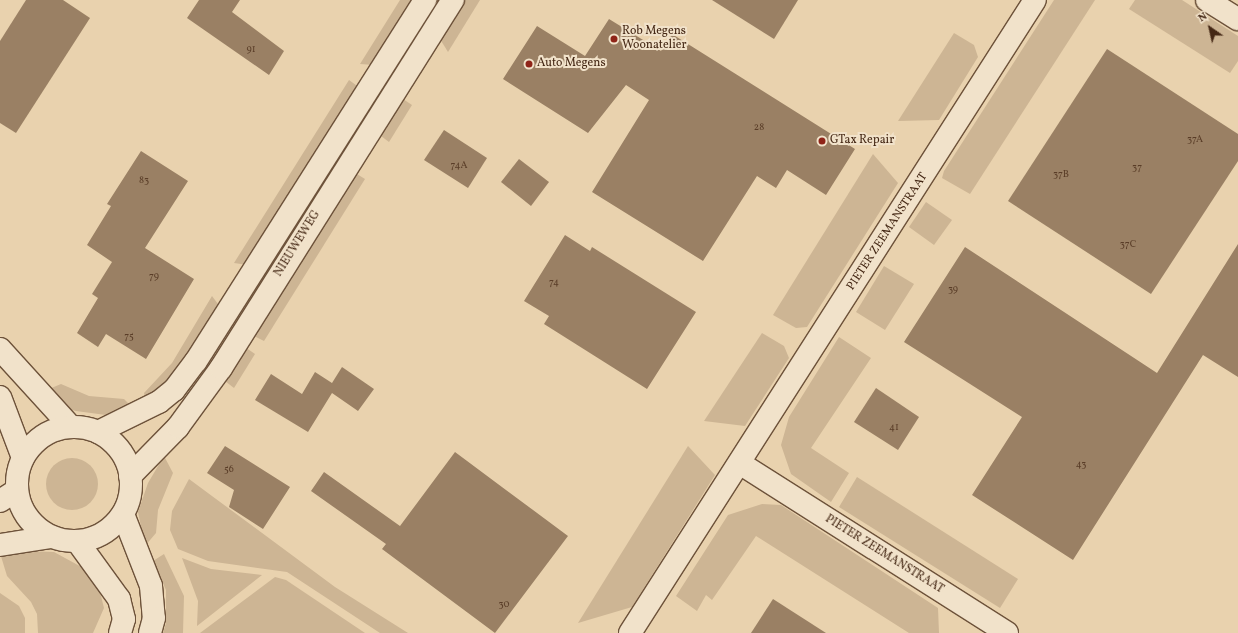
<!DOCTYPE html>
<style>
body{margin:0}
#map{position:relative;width:1238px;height:633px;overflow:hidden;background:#e9d2ae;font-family:Vollkorn,serif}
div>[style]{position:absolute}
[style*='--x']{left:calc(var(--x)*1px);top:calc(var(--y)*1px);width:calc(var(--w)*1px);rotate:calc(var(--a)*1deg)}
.green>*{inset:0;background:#cdb594}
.round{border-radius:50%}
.building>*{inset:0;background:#9a8064}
.roads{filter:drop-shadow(1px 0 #6d523a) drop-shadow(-1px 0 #6d523a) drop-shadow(0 1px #6d523a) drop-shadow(0 -1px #6d523a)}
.minor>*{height:22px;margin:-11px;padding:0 11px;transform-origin:11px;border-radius:11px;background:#f1e2ca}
.tertiary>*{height:22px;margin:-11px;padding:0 11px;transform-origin:11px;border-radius:11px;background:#f1e2ca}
.tertiary>.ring{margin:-11px;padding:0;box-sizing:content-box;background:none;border:22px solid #f1e2ca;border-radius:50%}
.dots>*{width:11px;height:11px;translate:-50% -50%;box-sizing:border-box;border:2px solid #f1e2ca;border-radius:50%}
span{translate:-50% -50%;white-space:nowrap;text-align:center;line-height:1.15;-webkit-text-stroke:4px #f1e2ca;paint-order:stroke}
.number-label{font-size:10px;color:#5a3d28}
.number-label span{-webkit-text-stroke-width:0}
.poi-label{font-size:12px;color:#442714}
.left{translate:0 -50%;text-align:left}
.street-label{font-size:12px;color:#442714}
.north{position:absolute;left:1190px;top:8px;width:40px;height:40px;-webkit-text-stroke:3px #f1e2ca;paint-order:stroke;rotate:326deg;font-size:11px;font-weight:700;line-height:16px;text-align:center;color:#442714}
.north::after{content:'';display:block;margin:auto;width:14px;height:18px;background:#442714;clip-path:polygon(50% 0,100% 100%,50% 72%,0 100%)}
</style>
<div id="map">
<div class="green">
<i style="clip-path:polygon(400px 0,415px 0,374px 65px,360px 64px)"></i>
<i style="clip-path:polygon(461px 0,480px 0,448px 52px,440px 39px)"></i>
<i style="clip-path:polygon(1054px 0,1095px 0,970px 194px,942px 178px,944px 171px)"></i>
<i style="clip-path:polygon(1135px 0,1182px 0,1238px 36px,1238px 61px,1230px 73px,1129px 9px)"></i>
<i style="clip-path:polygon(954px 33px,974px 45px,978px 57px,939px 120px,898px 121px)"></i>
<i style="clip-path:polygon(349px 80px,360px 88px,248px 265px,234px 263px)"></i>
<i style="clip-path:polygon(400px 97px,412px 105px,389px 142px,377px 133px)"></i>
<i style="clip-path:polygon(873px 154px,898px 183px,807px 327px,796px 328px,773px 315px)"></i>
<i style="clip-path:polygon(352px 171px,365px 179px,264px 341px,250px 334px)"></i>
<i style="clip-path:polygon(926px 202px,952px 220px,934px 245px,909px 227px)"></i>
<i style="clip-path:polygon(884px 266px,914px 284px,885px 330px,856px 312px)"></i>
<i style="clip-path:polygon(212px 296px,221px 308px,197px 345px,165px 385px,145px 397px,144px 393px,172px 363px)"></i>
<i style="clip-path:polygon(762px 333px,784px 346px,789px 358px,745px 426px,704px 421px)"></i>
<i style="clip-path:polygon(839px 337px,871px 358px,811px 448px,849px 473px,831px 502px,791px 474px,781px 445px,789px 417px)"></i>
<i style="clip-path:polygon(242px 345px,255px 354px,234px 388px,221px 378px)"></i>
<i style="clip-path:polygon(61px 384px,89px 396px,124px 399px,131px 406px,106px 415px,76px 411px,68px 409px,49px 389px)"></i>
<i style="clip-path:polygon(688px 446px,715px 475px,632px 607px,578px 623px)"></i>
<i style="clip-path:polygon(164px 456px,173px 473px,158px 510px,156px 533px,145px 546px,138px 512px,148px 483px)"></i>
<i class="round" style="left:46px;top:458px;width:52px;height:52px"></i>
<i style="clip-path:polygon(857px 477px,1018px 579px,1000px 608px,839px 507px)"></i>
<i style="clip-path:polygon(189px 479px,335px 587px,408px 633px,380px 633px,287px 572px,208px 561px,178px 549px,170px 530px,172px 511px)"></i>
<i style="clip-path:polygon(762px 504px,781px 505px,938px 608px,939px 633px,909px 633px,756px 536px,712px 600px,706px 595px,697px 611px,676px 596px,728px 515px)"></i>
<i style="clip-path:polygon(25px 551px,54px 552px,87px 570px,100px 592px,104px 608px,93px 633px,38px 633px,37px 614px,31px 602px,7px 576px,0 553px)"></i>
<i style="clip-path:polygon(164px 554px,184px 596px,183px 633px,163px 633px,166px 623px,166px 590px,153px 561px)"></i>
<i style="clip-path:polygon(182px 558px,211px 569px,262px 575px,197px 626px,198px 601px)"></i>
<i style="clip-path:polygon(275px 577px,286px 580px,365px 633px,200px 633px)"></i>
<i style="clip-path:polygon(0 593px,19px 606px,25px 618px,25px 633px,0 633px)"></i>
</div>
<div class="building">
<i style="clip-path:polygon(26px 0,63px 0,90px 18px,16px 133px,0 123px,0 41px)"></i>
<i style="clip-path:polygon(199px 0,240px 0,232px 12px,284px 51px,269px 75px,187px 18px)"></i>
<i style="clip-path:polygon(712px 0,798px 0,774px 39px)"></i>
<i style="clip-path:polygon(609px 19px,661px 51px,672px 34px,855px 149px,826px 195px,787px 170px,776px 188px,757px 176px,703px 261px,592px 192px,649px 100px,626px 85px,588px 133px,503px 79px,537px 26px,585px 56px)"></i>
<i style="clip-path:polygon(1107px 49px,1238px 134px,1238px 161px,1151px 294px,1008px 201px)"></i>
<i style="clip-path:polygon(444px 130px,487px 158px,468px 188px,424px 160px)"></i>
<i style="clip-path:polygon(141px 151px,188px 181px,145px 248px,194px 279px,146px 359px,106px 334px,98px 347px,77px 333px,98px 298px,92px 294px,112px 262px,87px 245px,111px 206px,107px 204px)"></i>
<i style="clip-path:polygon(519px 159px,549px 182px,531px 206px,501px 182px)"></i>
<i style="clip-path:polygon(565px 235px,590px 251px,592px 247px,696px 312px,647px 389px,544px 324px,549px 316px,524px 301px)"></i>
<i style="clip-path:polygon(1238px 244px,1238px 377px,1203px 355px,1073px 560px,972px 495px,1022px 417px,904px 342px,965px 247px,1157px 373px)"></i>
<i style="clip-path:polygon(342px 367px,374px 389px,358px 411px,332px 393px,308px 432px,255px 400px,271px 374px,302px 394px,315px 372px,332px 383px)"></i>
<i style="clip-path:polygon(876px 388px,919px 417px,898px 450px,854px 422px)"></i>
<i style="clip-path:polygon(225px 446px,290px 487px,263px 529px,229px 507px,234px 490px,207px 473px)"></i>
<i style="clip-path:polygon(455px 452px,568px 536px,495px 633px,382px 549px,386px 544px,311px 491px,324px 472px,400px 526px)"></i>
<i style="clip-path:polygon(773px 599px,826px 633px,751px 633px)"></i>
</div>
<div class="roads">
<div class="minor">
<i style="--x:1207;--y:0;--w:36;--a:32"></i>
<i style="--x:0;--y:349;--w:105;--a:47.7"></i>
<i style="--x:0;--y:397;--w:65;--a:69.3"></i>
<i style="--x:741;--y:464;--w:315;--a:32.4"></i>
<i style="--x:630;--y:633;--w:751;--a:-57.39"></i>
</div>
<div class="tertiary">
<i class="ring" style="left:17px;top:427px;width:92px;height:92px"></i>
<i style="--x:98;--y:432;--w:68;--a:-26.2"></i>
<i style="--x:159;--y:402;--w:19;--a:-39"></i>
<i style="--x:174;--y:390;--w:36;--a:-53"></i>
<i style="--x:196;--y:361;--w:428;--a:-57.6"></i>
<i style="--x:130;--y:476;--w:69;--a:-45.6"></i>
<i style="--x:178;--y:427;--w:73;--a:-53.9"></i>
<i style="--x:221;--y:368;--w:435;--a:-57.8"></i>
<i style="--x:0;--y:501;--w:20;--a:-33"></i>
<i style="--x:123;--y:514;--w:77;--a:68.7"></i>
<i style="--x:151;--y:586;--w:32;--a:85"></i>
<i style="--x:154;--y:618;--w:16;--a:105"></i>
<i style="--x:77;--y:541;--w:72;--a:54.1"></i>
<i style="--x:119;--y:599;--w:21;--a:76"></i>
<i style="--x:124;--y:619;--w:15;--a:106"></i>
<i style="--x:0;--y:545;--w:52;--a:-8.9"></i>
</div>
</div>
<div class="dots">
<i style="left:614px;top:39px;background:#8f2418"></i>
<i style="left:529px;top:64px;background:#8f2418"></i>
<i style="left:822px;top:141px;background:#8f2418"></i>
</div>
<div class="number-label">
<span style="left:251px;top:50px">91</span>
<span style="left:759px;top:128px">28</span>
<span style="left:1195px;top:140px">37A</span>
<span style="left:459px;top:166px">74A</span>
<span style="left:1137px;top:168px">37</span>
<span style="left:1061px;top:175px">37B</span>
<span style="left:144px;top:181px">83</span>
<span style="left:1128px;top:245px">37C</span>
<span style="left:154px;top:277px">79</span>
<span style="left:554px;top:283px">74</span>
<span style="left:953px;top:290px">39</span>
<span style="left:129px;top:337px">75</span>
<span style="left:894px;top:428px">41</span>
<span style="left:1081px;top:465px">43</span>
<span style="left:229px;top:470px">56</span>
<span style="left:504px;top:605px">30</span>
</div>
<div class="poi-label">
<span class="left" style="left:622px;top:39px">Rob Megens<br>Woonatelier</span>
<span class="left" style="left:537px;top:64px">Auto Megens</span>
<span class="left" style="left:830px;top:141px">GTax Repair</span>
</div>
<div class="street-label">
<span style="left:888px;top:232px;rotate:-57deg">PIETER ZEEMANSTRAAT</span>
<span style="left:298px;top:244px;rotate:-58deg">NIEUWEWEG</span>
<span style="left:884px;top:555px;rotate:32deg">PIETER ZEEMANSTRAAT</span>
</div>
<div class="north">N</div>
</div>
